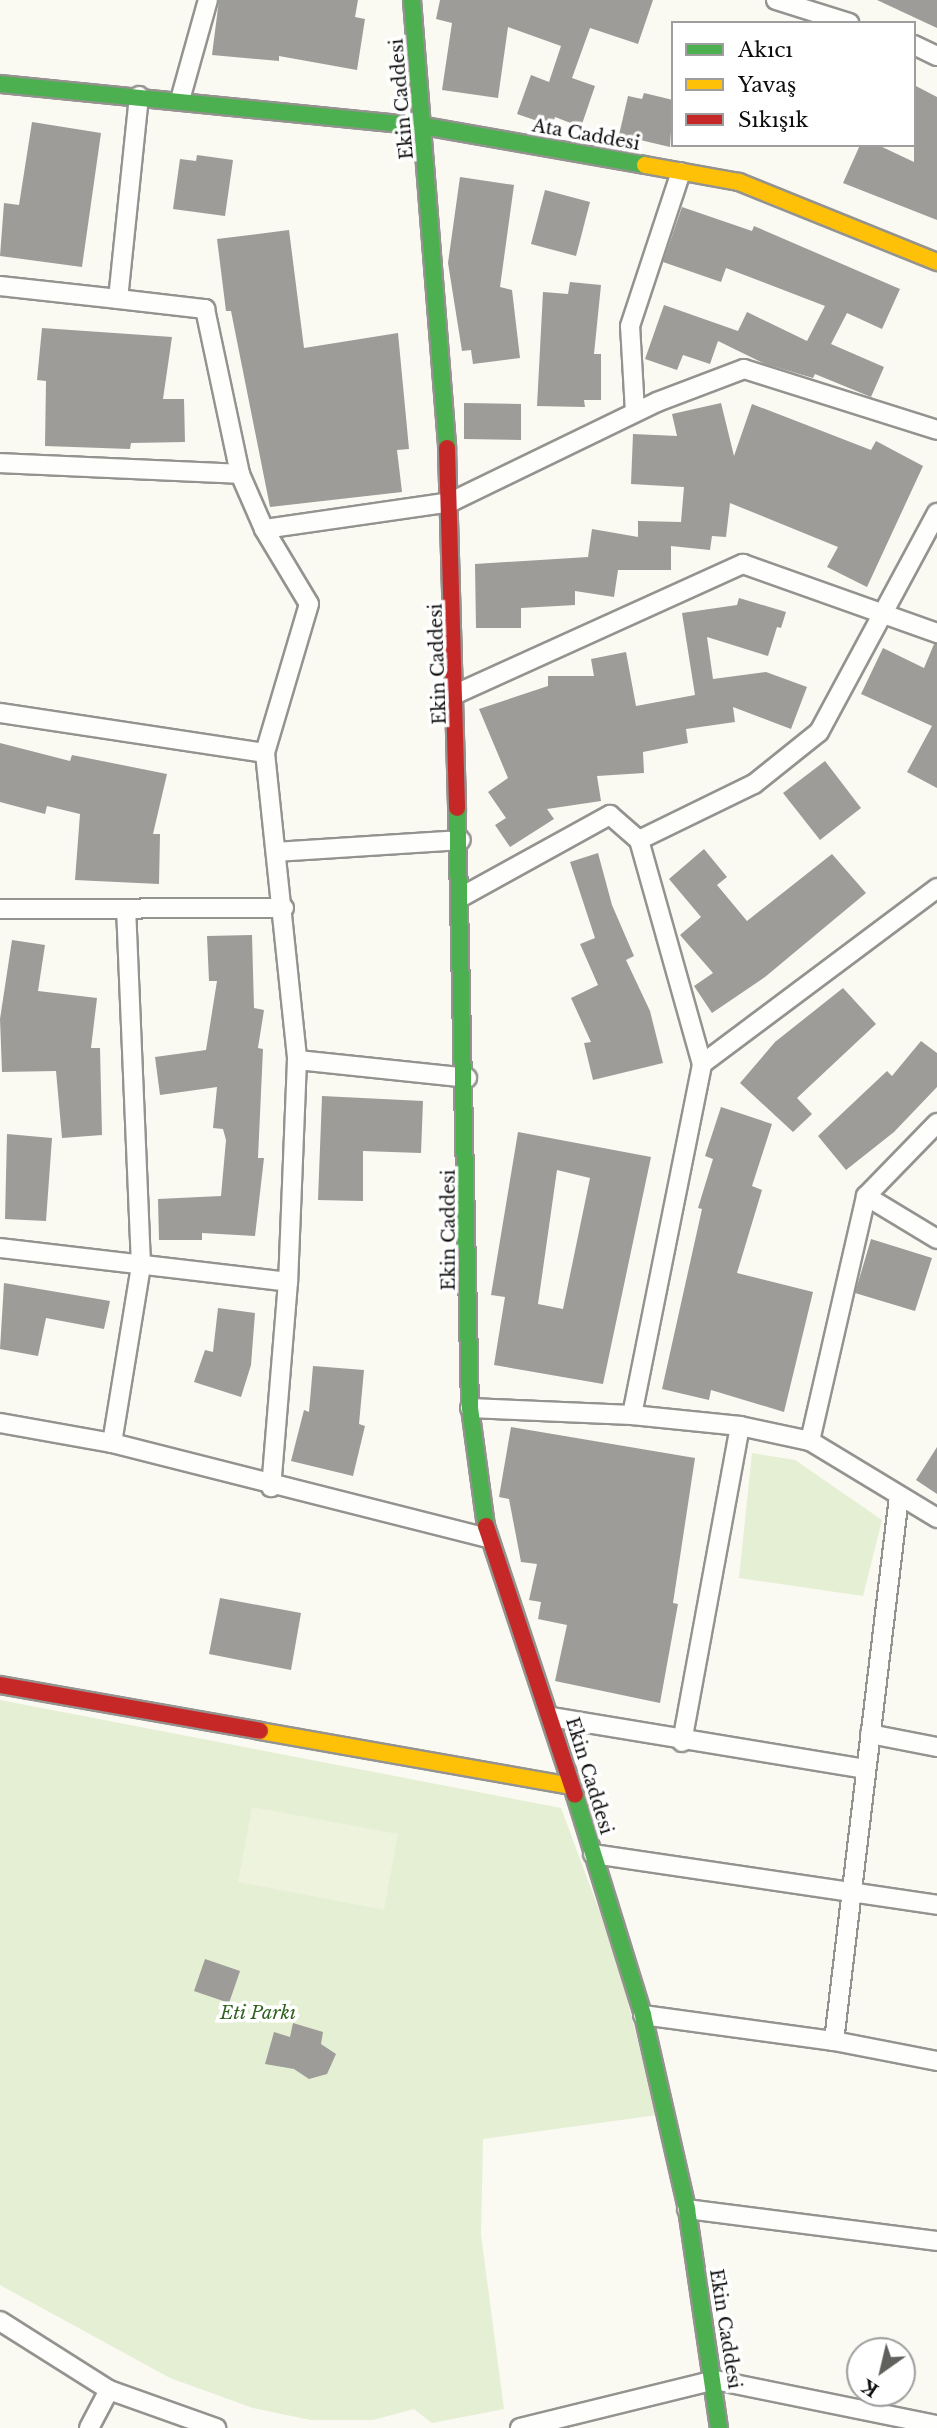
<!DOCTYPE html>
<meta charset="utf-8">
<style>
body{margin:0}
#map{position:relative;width:937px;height:2428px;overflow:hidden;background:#faf9f2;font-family:"Libre Baskerville",serif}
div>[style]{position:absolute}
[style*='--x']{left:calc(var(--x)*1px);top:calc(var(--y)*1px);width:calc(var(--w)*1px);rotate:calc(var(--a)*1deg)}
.green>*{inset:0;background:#e4efd3}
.pitch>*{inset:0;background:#edf3dd}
.building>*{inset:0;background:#9d9c98}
.roads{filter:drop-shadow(2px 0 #949390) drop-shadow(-2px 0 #949390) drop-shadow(0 2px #949390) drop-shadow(0 -2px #949390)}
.street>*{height:18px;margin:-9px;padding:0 9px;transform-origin:9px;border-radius:9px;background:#fefefd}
.fast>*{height:16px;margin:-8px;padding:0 8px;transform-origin:8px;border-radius:8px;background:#4caf50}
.slow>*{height:16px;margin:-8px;padding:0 8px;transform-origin:8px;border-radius:8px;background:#ffc107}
.jam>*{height:16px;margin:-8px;padding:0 8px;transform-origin:8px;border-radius:8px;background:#c62828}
span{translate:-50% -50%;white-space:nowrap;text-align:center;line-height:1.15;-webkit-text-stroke:7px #fff;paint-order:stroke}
.street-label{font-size:18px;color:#0d0d0d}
.park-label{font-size:18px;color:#306121;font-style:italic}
.legend{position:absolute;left:671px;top:21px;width:245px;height:126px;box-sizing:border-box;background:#fff;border:2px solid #9e9e9e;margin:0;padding:9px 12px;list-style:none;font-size:21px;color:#0d0d0d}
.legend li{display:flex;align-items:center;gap:14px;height:35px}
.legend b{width:35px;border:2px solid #9e9e9e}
.north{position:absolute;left:846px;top:2337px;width:70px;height:70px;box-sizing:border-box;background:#fff;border:2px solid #9e9e9e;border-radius:50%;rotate:214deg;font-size:19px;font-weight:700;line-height:28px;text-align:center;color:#0d0d0d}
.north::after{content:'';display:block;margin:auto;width:24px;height:32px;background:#60605d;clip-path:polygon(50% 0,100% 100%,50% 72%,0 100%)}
</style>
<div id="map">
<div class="green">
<i style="clip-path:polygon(752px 1453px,795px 1460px,882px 1520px,863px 1596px,739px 1578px)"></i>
<i style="clip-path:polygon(0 1700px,561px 1808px,615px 1953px,657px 2115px,483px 2139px,481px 2235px,504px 2409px,432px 2423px,414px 2409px,373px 2420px,311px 2420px,253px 2408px,170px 2378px,0 2285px)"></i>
</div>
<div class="pitch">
<i style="clip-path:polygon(252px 1807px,398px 1834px,384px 1910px,238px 1882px)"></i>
</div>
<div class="building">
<i style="clip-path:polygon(219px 0,358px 0,355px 17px,365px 19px,357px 70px,279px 56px,279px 61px,212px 55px)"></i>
<i style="clip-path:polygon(440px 0,653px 0,638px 44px,590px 28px,572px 78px,595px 86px,581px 127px,555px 117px,552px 126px,517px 114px,531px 75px,549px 82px,561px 46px,508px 27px,498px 98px,442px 90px,452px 23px,436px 19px)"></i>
<i style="clip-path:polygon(877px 0,937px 0,937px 28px)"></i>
<i style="clip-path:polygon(914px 85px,937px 97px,937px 220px,843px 183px,860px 145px,878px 145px,914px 162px)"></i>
<i style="clip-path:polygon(644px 93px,673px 100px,670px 147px,619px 135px,628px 96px,642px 99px)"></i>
<i style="clip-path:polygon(32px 122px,101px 133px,82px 267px,0 256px,4px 203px,19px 205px)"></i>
<i style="clip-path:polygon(197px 155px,233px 160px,225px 216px,173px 209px,180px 159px,196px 161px)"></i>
<i style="clip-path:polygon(460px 177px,514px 185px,500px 287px,512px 290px,520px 358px,473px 364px,471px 350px,462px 351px,448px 263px)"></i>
<i style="clip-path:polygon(545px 190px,590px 202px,576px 256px,531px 244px)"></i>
<i style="clip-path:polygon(682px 207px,752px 231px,754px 226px,900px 289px,882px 329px,847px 313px,831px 344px,884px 367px,871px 397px,815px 374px,813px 378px,765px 364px,718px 341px,710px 364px,683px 355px,677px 370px,645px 359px,664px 305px,738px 331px,747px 312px,807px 341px,825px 306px,726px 268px,721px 282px,663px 262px)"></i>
<i style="clip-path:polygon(289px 230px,304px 348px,398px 333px,409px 449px,397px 450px,402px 492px,270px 507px,231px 311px,226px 311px,217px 239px)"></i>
<i style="clip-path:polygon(570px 282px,601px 285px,594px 354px,601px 354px,601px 400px,584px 400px,585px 407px,537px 406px,543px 292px,568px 294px)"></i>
<i style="clip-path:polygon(42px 328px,172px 337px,163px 399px,184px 399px,185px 442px,131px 443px,130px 449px,45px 446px,46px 381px,37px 380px)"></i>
<i style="clip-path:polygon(464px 403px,521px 404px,521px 440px,464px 439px)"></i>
<i style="clip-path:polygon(721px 403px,734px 456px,752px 404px,871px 450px,876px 441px,923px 466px,867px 587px,827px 567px,838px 547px,730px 503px,726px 537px,712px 536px,710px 550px,671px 546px,671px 570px,618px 570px,614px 597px,575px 591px,575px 605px,521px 608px,521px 628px,476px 628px,475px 564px,588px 557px,592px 529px,638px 537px,638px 521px,681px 522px,684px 487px,631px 484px,633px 434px,677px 436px,672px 414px)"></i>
<i style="clip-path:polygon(739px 598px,786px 612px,781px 628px,777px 627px,768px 656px,707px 637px,713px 679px,766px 672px,807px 687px,791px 729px,733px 707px,735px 722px,686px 729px,688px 743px,643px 752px,644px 773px,597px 776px,601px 801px,547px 809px,554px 819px,510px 847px,495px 825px,506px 818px,488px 792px,508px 778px,479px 709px,548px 686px,548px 676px,594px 676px,591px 659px,626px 652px,636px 706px,695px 695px,682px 613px,737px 605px)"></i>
<i style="clip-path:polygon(934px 644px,937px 644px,937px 788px,907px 772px,932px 726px,861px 694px,883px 648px,924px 668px)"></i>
<i style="clip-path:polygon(0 743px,70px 761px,72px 755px,167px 774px,153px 834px,160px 834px,159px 884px,75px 880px,80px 814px,47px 806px,45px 814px,0 802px)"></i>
<i style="clip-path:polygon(825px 761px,861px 808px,820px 840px,783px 793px)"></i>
<i style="clip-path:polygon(704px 849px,727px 877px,717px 885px,747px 921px,832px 854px,866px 893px,765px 977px,712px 1013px,694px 986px,713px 973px,680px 935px,701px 917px,669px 879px)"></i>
<i style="clip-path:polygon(598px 853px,612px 905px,634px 956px,626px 960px,650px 1011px,663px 1063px,593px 1080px,584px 1043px,591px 1042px,571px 998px,598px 985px,580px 944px,595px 938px,570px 862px)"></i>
<i style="clip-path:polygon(252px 935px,254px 1008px,264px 1010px,258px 1048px,263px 1049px,258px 1158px,264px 1158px,255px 1236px,202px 1233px,202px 1240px,159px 1240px,158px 1199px,221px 1196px,226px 1140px,223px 1129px,213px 1128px,217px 1087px,160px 1095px,155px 1057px,206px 1050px,217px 981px,209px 981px,207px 936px)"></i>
<i style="clip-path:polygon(12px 940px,45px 945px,38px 991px,97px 998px,91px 1048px,100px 1048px,102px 1135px,62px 1138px,56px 1071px,2px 1072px,0 1019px)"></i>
<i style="clip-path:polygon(843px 988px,876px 1024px,797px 1098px,812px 1114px,793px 1132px,740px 1083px,775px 1042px)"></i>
<i style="clip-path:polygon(921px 1041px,937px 1053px,937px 1087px,894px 1132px,846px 1170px,818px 1136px,887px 1071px,892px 1076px)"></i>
<i style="clip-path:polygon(322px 1096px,423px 1101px,421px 1153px,363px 1151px,363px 1201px,318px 1200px)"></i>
<i style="clip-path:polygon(721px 1107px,772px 1124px,752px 1186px,762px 1190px,737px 1273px,813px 1292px,784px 1412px,711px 1390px,709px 1400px,662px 1389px,702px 1209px,698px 1208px,713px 1159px,705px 1156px)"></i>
<i style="clip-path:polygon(evenodd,518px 1132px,651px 1157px,603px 1384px,494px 1365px,505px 1297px,491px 1295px,518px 1132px,557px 1170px,590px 1178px,563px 1309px,538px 1304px,557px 1170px)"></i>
<i style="clip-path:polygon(7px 1134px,52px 1138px,46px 1221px,5px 1219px)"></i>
<i style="clip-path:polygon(871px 1239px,932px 1258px,915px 1311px,855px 1293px)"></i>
<i style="clip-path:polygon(4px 1283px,110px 1301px,104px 1329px,46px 1318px,38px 1356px,0 1349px)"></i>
<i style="clip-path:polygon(218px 1308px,255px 1313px,251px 1365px,241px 1397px,194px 1382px,205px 1350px,213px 1352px)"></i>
<i style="clip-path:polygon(313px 1366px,364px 1370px,359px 1424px,365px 1426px,353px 1476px,291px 1461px,304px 1410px,309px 1412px)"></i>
<i style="clip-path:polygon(511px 1427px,695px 1458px,673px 1603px,678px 1604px,660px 1703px,555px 1681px,567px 1625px,538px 1619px,541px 1602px,529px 1600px,537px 1564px,521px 1562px,509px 1499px,499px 1497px)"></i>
<i style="clip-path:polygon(937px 1447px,937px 1494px,916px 1480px)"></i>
<i style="clip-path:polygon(220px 1598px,301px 1613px,291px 1670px,209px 1654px)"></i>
<i style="clip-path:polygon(205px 1959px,240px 1971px,229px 2003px,194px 1991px)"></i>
<i style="clip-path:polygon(293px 2023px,323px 2032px,321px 2044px,336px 2054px,327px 2074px,309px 2079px,294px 2069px,265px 2064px,274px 2032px,290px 2037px)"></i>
</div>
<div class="roads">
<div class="street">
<i style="--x:776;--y:0;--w:77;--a:17.5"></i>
<i style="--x:914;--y:45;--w:25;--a:26"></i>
<i style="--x:139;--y:96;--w:204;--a:95.9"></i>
<i style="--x:118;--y:299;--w:88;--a:6.6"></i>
<i style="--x:205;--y:309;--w:169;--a:78"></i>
<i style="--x:240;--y:474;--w:60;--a:66.4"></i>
<i style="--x:264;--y:529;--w:87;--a:59"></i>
<i style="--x:309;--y:604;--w:155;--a:106.5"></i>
<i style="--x:265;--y:753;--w:309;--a:84"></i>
<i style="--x:297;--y:1060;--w:222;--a:92.3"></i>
<i style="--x:288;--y:1282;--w:206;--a:94.7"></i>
<i style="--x:180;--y:100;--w:104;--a:-74.4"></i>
<i style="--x:0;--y:286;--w:119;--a:6.3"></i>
<i style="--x:635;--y:412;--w:86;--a:-93.3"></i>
<i style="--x:630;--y:326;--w:162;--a:-71.7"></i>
<i style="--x:0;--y:463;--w:240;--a:2.6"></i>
<i style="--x:264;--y:529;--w:189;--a:-8.2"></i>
<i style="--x:451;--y:502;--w:229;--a:-25.9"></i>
<i style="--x:657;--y:402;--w:93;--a:-20.8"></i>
<i style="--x:744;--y:369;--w:202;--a:17.5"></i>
<i style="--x:458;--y:693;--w:313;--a:-24.4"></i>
<i style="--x:743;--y:564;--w:206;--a:19.6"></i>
<i style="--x:0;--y:713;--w:268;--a:8.6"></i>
<i style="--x:639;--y:840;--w:128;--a:-26"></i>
<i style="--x:754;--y:784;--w:83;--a:-38.7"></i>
<i style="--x:819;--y:732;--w:249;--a:-61.7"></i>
<i style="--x:276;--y:852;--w:185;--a:-3.7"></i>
<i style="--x:463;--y:896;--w:168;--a:-28.9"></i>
<i style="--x:610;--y:815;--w:38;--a:41"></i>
<i style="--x:639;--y:840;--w:233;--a:74.3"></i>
<i style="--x:0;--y:909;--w:284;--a:-0.2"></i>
<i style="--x:297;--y:1060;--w:171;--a:6"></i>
<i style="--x:866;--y:1196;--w:83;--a:31.2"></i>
<i style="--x:0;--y:1248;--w:290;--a:6.7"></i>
<i style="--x:470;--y:1408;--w:162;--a:2.5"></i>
<i style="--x:632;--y:1415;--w:109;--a:5.8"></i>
<i style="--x:740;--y:1426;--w:72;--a:12.1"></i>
<i style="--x:810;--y:1441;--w:149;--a:31.2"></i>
<i style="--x:632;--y:1415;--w:358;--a:-78.7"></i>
<i style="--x:702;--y:1064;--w:294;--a:-36.8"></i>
<i style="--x:0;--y:1423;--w:114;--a:10.1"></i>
<i style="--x:112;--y:1443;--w:388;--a:14.2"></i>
<i style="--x:810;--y:1441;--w:251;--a:-77.1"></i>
<i style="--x:866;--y:1196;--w:102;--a:-45.8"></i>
<i style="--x:112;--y:1443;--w:180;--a:-80.7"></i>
<i style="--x:141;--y:1265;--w:353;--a:-92.4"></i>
<i style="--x:551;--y:1717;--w:318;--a:9.4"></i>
<i style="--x:870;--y:1734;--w:68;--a:11"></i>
<i style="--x:682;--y:1742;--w:321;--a:-79.6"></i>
<i style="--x:593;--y:1854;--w:348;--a:8.4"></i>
<i style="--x:643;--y:2015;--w:193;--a:7.8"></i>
<i style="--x:834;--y:2041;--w:105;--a:11"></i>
<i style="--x:834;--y:2041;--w:548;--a:-83.19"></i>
<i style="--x:687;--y:2209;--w:252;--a:7.3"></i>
<i style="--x:0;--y:2321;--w:129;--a:32.3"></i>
<i style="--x:109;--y:2390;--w:114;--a:19.6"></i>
<i style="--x:89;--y:2428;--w:43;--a:-62.2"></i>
<i style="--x:520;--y:2428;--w:201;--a:-13.8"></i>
<i style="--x:715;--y:2380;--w:227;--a:11.5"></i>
</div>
<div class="fast">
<i style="--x:412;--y:0;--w:449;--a:85.5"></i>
<i style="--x:0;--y:84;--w:426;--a:5.7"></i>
<i style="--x:424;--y:126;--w:224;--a:10"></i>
<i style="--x:457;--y:808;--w:600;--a:88.76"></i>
<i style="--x:470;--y:1408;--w:119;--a:82.3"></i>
<i style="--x:575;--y:1795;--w:230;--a:72.8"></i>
<i style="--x:643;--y:2015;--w:199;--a:77.2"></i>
<i style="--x:687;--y:2209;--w:221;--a:81.7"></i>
</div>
<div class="slow">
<i style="--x:645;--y:165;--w:96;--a:10.3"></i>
<i style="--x:739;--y:182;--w:214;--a:22"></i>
<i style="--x:260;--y:1731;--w:316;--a:10"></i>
</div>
<div class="jam">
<i style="--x:447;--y:448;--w:360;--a:88.4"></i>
<i style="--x:486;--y:1526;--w:283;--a:71.7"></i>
<i style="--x:0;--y:1685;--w:264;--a:10"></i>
</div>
</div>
<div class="street-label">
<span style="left:402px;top:99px;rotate:-95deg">Ekin Caddesi</span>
<span style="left:586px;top:135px;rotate:10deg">Ata Caddesi</span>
<span style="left:438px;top:664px;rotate:-92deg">Ekin Caddesi</span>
<span style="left:449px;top:1230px;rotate:-90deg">Ekin Caddesi</span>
<span style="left:589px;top:1776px;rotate:73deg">Ekin Caddesi</span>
<span style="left:725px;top:2329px;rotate:81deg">Ekin Caddesi</span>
</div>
<div class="park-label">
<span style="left:258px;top:2013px">Eti Parkı</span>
</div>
<ul class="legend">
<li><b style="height:9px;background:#4caf50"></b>Akıcı</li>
<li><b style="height:9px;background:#ffc107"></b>Yavaş</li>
<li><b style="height:9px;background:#c62828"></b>Sıkışık</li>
</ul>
<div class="north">K</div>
</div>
